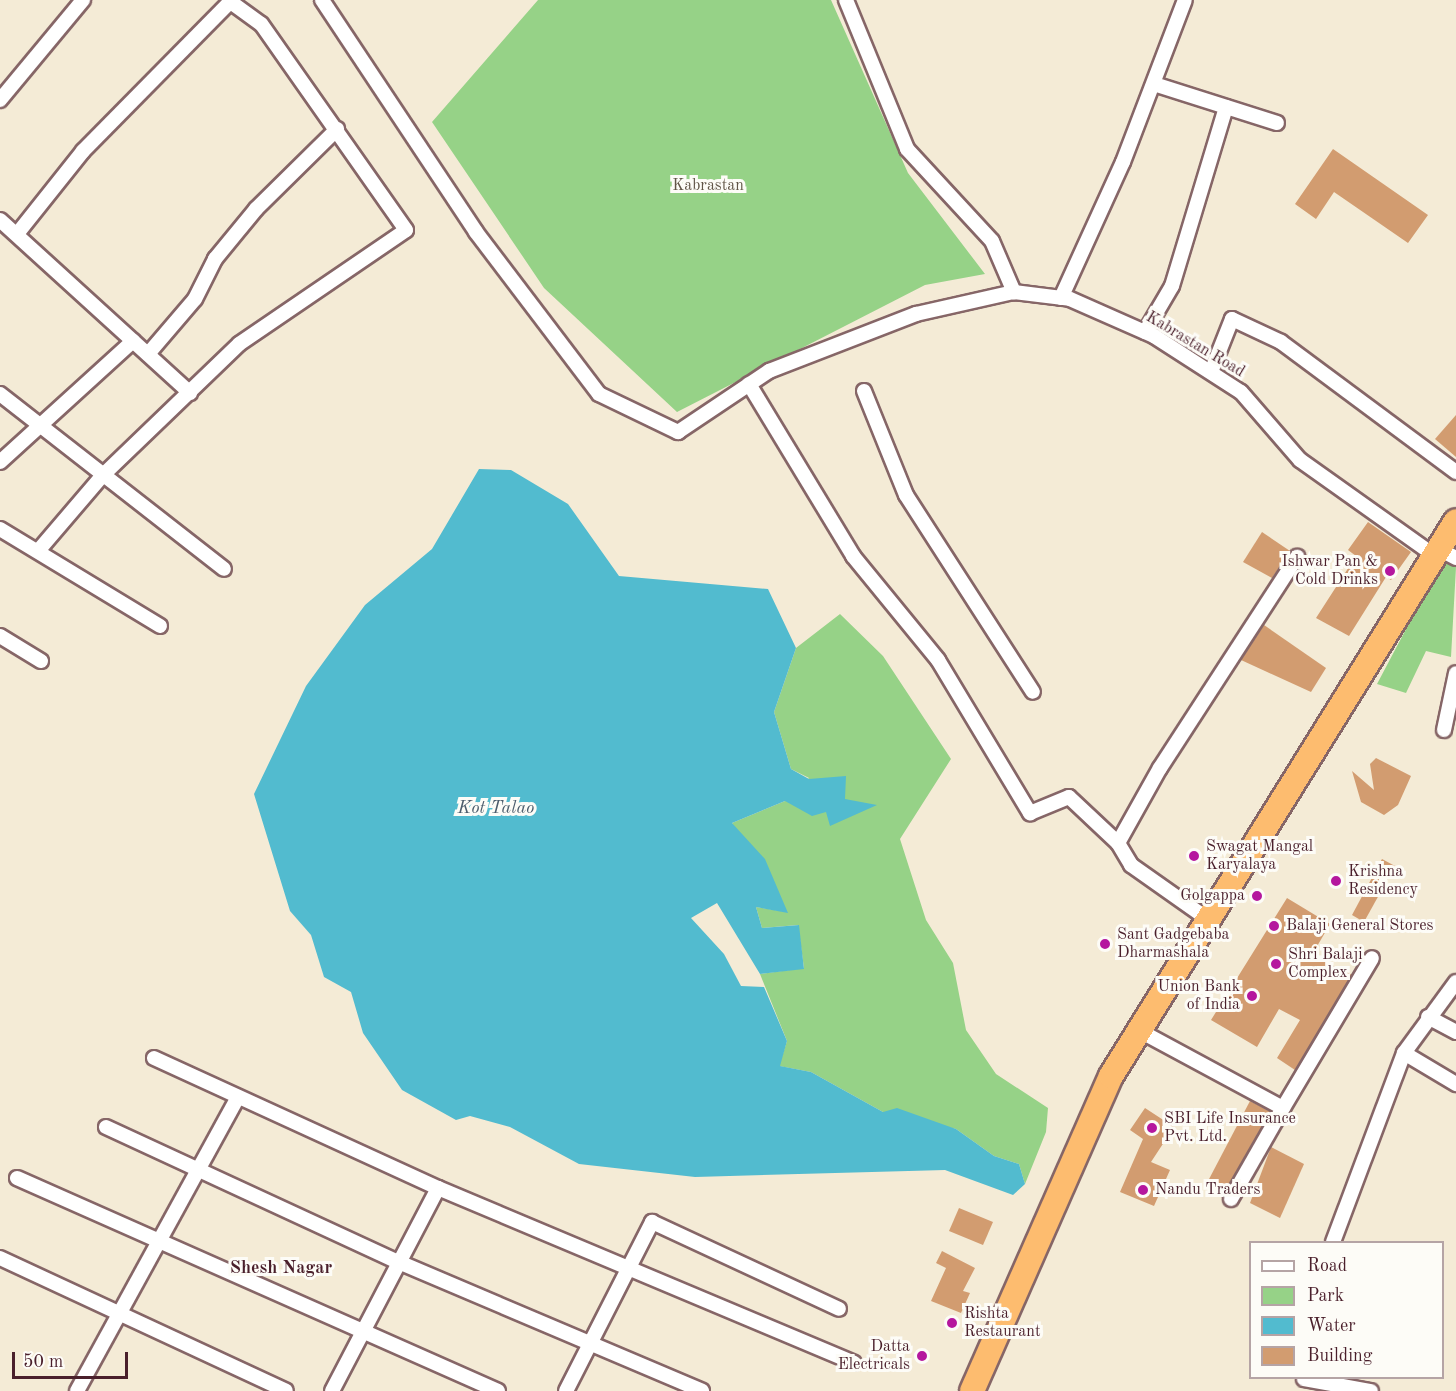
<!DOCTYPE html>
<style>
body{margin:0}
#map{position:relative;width:1456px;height:1391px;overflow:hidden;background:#f4ebd6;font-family:"Old Standard TT",serif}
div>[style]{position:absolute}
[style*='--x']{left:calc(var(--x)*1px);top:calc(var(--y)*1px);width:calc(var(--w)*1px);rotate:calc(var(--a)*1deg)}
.green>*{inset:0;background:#96d287}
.water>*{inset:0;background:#52bbcf}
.building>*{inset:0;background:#d29c70}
.roads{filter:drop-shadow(2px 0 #866667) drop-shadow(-2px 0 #866667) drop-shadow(0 2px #866667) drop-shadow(0 -2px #866667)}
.street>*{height:14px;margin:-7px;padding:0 7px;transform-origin:7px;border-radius:7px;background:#fff}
.highway>*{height:24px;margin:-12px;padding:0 12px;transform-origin:12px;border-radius:12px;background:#fdbc6f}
.dots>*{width:16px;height:16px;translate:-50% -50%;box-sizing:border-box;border:3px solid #fdfcf7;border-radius:50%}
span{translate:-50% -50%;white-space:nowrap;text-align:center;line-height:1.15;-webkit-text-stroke:6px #fdfcf7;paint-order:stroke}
.park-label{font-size:16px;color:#615547}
.street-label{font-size:16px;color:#4a1f2b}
.poi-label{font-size:16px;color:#4a1f2b}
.right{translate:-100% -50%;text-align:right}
.left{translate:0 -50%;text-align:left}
.water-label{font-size:18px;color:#4d5d6d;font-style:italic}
.neighbourhood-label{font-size:18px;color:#4a1f2b;font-weight:700}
.legend{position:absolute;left:1249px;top:1241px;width:195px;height:138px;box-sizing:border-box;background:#fdfcf7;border:2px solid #b5a4a5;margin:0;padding:8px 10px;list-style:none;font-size:18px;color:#4a1f2b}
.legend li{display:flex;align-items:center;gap:12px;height:30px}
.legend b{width:30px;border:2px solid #b5a4a5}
.scale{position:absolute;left:12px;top:1352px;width:116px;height:27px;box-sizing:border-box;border:3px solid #4a1f2b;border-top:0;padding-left:8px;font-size:18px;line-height:21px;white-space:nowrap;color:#4a1f2b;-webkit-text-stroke:4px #fdfcf7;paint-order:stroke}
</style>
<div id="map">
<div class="green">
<i style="clip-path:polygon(538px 0,831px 0,908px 173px,985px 274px,925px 285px,677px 412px,544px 288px,432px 122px)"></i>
<i style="clip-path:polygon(1442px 561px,1456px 567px,1451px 657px,1426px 651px,1406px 693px,1377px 684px)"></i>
<i style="clip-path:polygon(840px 614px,883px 656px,951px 759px,900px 839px,926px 920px,953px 963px,966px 1030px,996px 1074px,1048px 1108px,1046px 1132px,1025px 1184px,1019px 1164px,994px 1156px,956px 1129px,883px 1112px,811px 1072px,779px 1066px,787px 1041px,760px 974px,804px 968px,798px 925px,762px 928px,756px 907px,787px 912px,732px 823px,785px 801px,809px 778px,791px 769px,774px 712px,796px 648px)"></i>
</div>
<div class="water">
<i style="clip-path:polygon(479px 469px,511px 470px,568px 504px,619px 576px,768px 589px,796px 648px,774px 712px,791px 769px,809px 779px,846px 776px,845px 799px,877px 805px,830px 826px,826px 812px,812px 816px,785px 801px,732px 823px,765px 859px,788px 913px,756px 907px,762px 928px,799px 925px,804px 969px,760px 974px,717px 903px,691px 918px,724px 954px,741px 986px,764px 987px,787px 1041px,780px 1066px,811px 1072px,883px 1112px,897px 1108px,956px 1129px,994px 1156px,1019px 1164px,1025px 1184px,1013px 1195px,945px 1170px,695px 1177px,579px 1164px,510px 1127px,470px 1116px,456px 1120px,402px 1090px,363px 1033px,351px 992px,324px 977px,311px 935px,290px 911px,254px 794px,306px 686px,365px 605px,432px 549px)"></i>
</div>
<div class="building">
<i style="clip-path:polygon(1333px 149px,1428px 215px,1408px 243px,1334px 192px,1316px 219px,1295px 204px)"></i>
<i style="clip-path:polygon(1456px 415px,1456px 457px,1435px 439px)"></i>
<i style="clip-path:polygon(1368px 522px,1411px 552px,1391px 580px,1386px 577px,1349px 636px,1316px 618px,1356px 556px,1348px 550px)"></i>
<i style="clip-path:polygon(1262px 532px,1290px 551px,1272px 578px,1243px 562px)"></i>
<i style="clip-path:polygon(1264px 625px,1326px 668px,1311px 692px,1241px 660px)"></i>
<i style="clip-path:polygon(1376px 758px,1411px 776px,1398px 805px,1384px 815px,1361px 802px,1352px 771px,1374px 790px,1370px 764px)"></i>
<i style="clip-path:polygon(1382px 859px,1395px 866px,1364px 922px,1352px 915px)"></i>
<i style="clip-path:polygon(1287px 898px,1330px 924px,1312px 955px,1352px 975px,1295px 1070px,1277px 1058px,1300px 1020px,1279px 1009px,1257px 1047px,1211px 1020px)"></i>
<i style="clip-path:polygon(1250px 1101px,1271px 1112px,1225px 1191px,1208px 1181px)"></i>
<i style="clip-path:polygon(1145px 1108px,1174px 1127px,1151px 1162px,1170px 1170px,1154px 1206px,1120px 1192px,1143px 1139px,1130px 1130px)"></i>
<i style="clip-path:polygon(1271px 1147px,1304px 1164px,1280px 1218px,1250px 1203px)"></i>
<i style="clip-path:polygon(959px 1208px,993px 1222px,983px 1245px,949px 1231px)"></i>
<i style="clip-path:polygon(942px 1251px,975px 1268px,963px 1291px,970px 1293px,961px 1313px,931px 1301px,946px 1268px,936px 1263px)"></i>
</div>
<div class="roads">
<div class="street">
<i style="--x:322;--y:0;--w:278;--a:56.4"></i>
<i style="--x:476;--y:232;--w:203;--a:52.8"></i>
<i style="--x:599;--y:394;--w:88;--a:25.7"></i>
<i style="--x:678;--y:432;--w:110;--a:-33.8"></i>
<i style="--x:769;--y:371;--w:158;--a:-21.2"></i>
<i style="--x:916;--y:314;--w:100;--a:-12.7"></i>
<i style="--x:1014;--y:292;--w:56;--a:7.1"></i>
<i style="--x:1070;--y:299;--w:92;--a:23.8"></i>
<i style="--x:1154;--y:336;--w:103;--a:32.8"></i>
<i style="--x:1241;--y:392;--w:90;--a:49.1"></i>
<i style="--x:1300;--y:460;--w:166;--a:35.4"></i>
<i style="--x:846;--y:0;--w:161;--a:67.7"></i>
<i style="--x:907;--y:149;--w:125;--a:47.3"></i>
<i style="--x:992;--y:241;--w:56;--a:66.7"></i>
<i style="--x:1154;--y:84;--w:129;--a:17.6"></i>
<i style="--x:0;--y:100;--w:130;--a:-50.3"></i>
<i style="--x:0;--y:220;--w:257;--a:42.3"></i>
<i style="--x:17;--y:234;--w:106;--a:-51.5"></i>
<i style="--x:83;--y:151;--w:212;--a:-45.4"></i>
<i style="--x:1061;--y:298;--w:149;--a:-65.5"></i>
<i style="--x:1123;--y:162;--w:173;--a:-69.1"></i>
<i style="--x:1145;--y:332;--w:53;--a:-59.6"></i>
<i style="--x:1172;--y:286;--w:187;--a:-73.2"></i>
<i style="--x:148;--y:354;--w:72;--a:-49.5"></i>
<i style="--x:195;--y:299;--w:45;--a:-63.4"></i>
<i style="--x:215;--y:259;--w:65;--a:-50.6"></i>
<i style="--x:256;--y:209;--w:114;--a:-44.6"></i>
<i style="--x:1211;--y:372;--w:57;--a:-68.4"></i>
<i style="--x:1232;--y:319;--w:54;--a:25.1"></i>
<i style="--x:1281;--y:342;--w:218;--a:36.6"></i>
<i style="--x:749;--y:384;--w:201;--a:58.8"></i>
<i style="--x:853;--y:556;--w:134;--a:50.7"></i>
<i style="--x:938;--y:660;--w:179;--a:59"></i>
<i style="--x:1030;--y:813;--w:42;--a:-22.3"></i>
<i style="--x:1069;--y:797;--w:67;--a:43.2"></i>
<i style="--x:1118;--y:843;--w:26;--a:59"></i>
<i style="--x:1131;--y:865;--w:95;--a:35.2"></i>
<i style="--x:864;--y:391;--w:112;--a:68"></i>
<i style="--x:906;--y:495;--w:234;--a:57.2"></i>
<i style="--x:0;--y:394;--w:284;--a:38"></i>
<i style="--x:0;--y:462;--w:180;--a:-42.3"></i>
<i style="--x:0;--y:529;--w:187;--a:31.2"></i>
<i style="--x:1439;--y:549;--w:19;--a:28"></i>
<i style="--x:38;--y:551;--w:99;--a:-49.5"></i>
<i style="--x:102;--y:476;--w:190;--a:-43.9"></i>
<i style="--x:239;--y:344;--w:202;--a:-34.3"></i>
<i style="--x:406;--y:230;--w:252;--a:-125.1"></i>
<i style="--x:261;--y:24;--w:37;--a:-144"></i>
<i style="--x:0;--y:636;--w:48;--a:31.4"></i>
<i style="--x:1444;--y:730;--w:58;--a:-78.1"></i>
<i style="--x:1118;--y:843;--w:86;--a:-60.8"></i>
<i style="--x:1160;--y:768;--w:252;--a:-57"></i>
<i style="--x:1428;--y:1017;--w:32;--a:28"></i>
<i style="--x:1140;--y:1031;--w:162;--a:28.3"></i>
<i style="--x:1283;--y:1108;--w:174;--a:-59.3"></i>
<i style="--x:1404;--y:1053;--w:61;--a:30.8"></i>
<i style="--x:154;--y:1058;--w:312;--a:24.6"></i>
<i style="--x:438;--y:1188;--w:451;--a:22.8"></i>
<i style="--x:106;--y:1127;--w:325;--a:24.8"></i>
<i style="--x:401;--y:1263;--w:327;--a:23"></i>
<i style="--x:17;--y:1178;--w:526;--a:23.89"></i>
<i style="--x:1231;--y:1199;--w:105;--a:-60.3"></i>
<i style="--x:1333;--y:1242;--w:202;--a:-69.4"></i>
<i style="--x:1404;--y:1053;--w:88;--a:-53.8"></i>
<i style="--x:0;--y:1258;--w:315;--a:24.9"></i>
<i style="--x:1304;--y:1379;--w:68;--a:10.2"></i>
<i style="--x:77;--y:1391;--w:335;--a:-61.3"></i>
<i style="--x:332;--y:1391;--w:229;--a:-62.4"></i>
<i style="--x:566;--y:1391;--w:190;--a:-63"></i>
<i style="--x:652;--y:1222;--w:206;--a:24.9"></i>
</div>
<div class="highway">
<i style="--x:972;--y:1391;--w:344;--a:-66.2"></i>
<i style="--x:1111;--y:1076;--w:653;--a:-58.13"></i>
</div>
</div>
<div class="dots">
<i style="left:1390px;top:571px;background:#b5179e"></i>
<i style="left:1194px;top:856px;background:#b5179e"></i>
<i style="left:1336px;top:881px;background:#b5179e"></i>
<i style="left:1257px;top:896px;background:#b5179e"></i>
<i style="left:1274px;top:926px;background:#b5179e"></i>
<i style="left:1105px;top:944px;background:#b5179e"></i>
<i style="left:1276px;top:964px;background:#b5179e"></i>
<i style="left:1252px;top:996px;background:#b5179e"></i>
<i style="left:1152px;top:1128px;background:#b5179e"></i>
<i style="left:1143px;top:1190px;background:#b5179e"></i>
<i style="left:952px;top:1323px;background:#b5179e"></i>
<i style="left:922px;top:1356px;background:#b5179e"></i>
</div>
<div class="park-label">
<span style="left:708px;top:186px">Kabrastan</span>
</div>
<div class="street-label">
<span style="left:1195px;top:345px;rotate:31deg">Kabrastan Road</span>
</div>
<div class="poi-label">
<span class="right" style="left:1378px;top:571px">Ishwar Pan &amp;<br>Cold Drinks</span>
<span class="left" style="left:1206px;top:856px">Swagat Mangal<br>Karyalaya</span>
<span class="left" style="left:1348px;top:881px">Krishna<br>Residency</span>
<span class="right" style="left:1245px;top:896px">Golgappa</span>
<span class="left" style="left:1286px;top:926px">Balaji General Stores</span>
<span class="left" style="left:1117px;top:944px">Sant Gadgebaba<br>Dharmashala</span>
<span class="left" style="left:1288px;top:964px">Shri Balaji<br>Complex</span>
<span class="right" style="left:1240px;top:996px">Union Bank<br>of India</span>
<span class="left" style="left:1164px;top:1128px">SBI Life Insurance<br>Pvt. Ltd.</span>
<span class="left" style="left:1155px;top:1190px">Nandu Traders</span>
<span class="left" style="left:964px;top:1323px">Rishta<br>Restaurant</span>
<span class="right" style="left:910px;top:1356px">Datta<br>Electricals</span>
</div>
<div class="water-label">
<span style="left:496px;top:808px">Kot Talao</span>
</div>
<div class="neighbourhood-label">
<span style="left:281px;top:1268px">Shesh Nagar</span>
</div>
<ul class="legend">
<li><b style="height:8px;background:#fff"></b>Road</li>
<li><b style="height:16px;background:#96d287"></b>Park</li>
<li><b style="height:16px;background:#52bbcf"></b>Water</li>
<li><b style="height:16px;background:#d29c70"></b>Building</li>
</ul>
<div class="scale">50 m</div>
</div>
